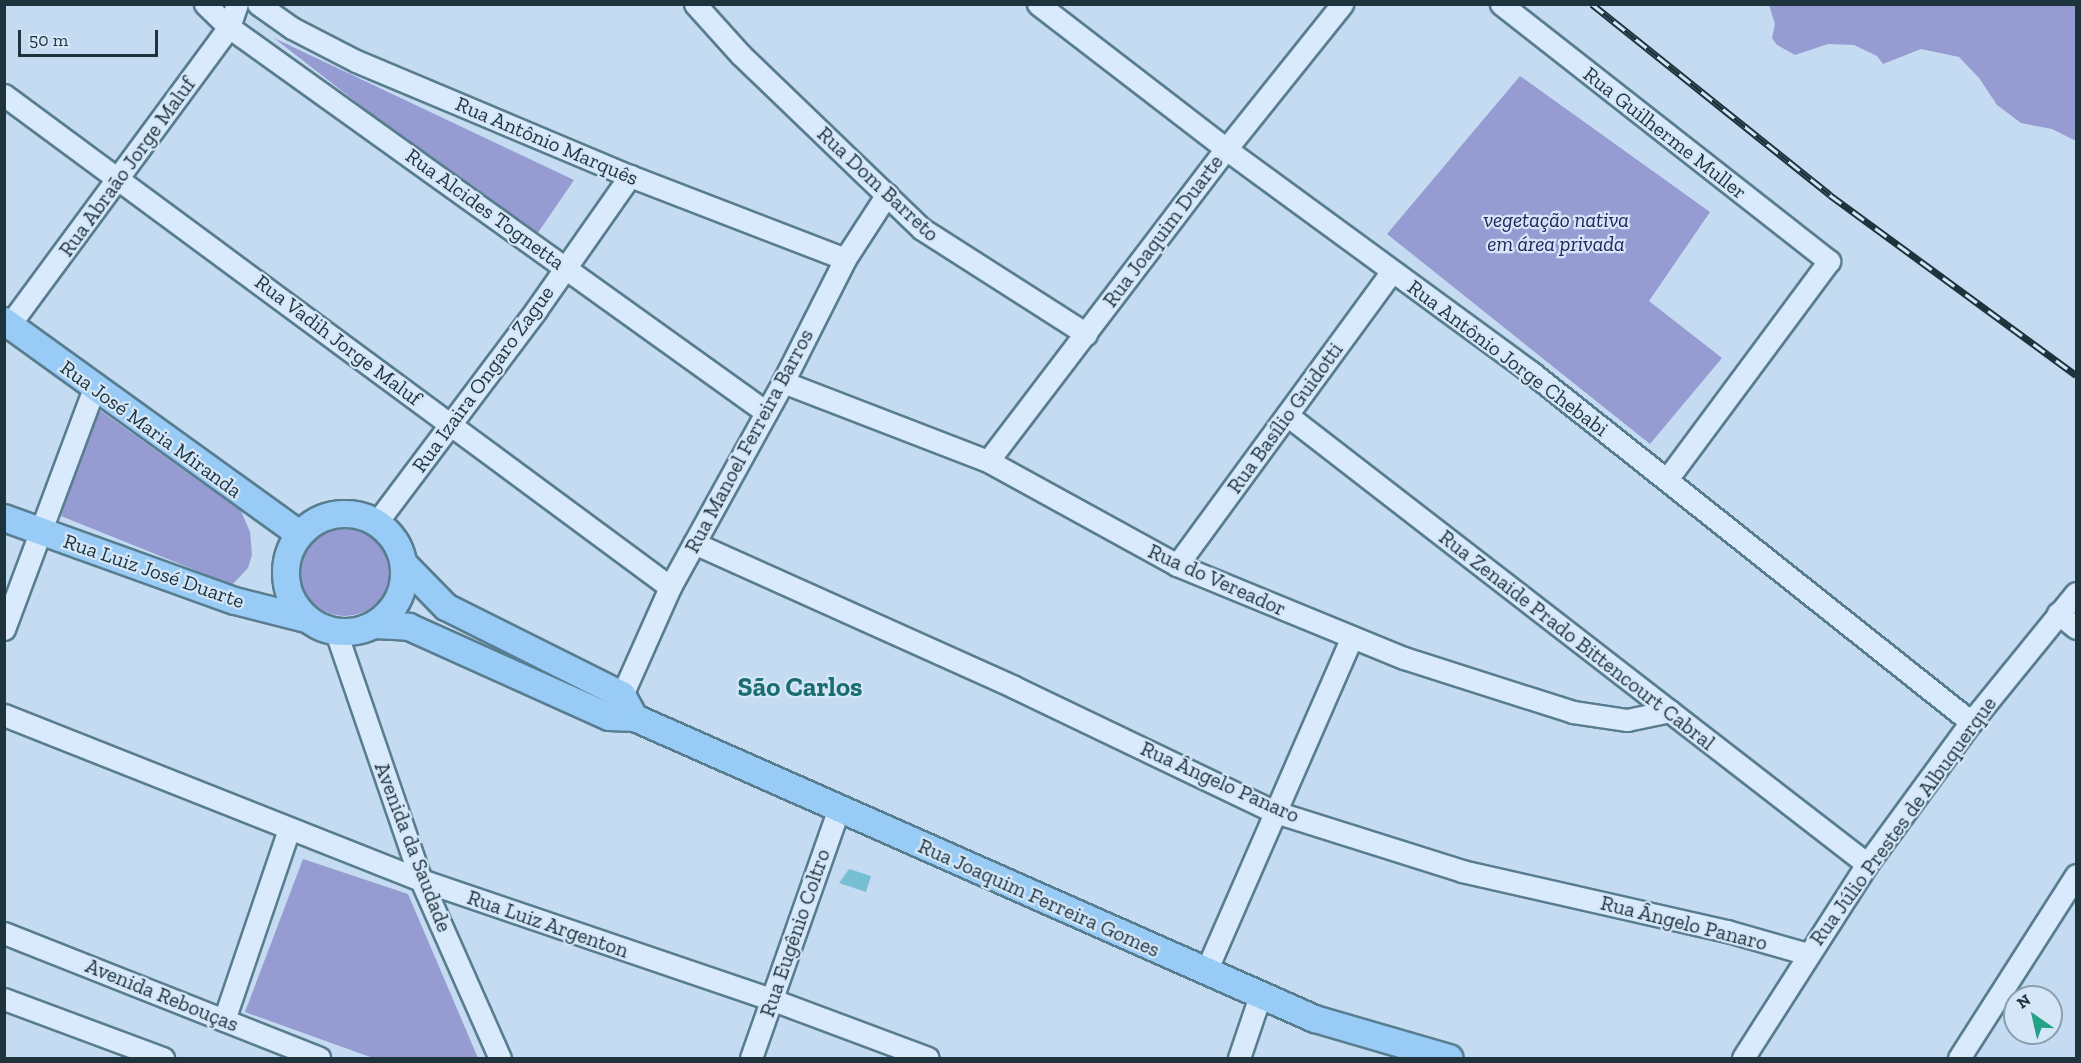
<!DOCTYPE html>
<meta charset="utf-8">
<style>
body{margin:0}
#map{position:relative;width:2081px;height:1063px;overflow:hidden;background:#c4dbf2;font-family:"Zilla Slab",serif}
div>[style]{position:absolute}
[style*='--x']{left:calc(var(--x)*1px);top:calc(var(--y)*1px);width:calc(var(--w)*1px);rotate:calc(var(--a)*1deg)}
.green>*{inset:0;background:#969cd1}
.round{border-radius:50%}
.building>*{inset:0;background:#77c0d3}
.roads{filter:drop-shadow(2px 0 #587d8e) drop-shadow(-2px 0 #587d8e) drop-shadow(0 2px #587d8e) drop-shadow(0 -2px #587d8e)}
.minor>*{height:21px;margin:-10.5px;padding:0 10.5px;transform-origin:10.5px;border-radius:10.5px;background:#d8eafb}
.major>*{height:26px;margin:-13px;padding:0 13px;transform-origin:13px;border-radius:13px;background:#99cbf7}
.major>.ring{margin:-13px;padding:0;box-sizing:content-box;background:none;border:26px solid #99cbf7;border-radius:50%}
.rail>*{height:7px;margin-top:-3.5px;transform-origin:0;background:repeating-linear-gradient(90deg,#d4e6f8 0 14px,#1e343d 0 28px);box-sizing:border-box;border-block:2px solid #1e343d}
span{translate:-50% -50%;white-space:nowrap;text-align:center;line-height:1.15;-webkit-text-stroke:4.5px #d4e6f8;paint-order:stroke}
.street-label{font-size:21px;color:#1e343d}
.park-label{font-size:21px;color:#24225b;font-style:italic}
.district-label{font-size:27px;color:#196d6d;font-weight:700}
.frame{position:absolute;inset:0;border:6px solid #1e343d;pointer-events:none}
.north{position:absolute;left:2003px;top:985px;width:60px;height:60px;box-sizing:border-box;background:#d4e6f8;border:2px solid #8b9fad;border-radius:50%;rotate:326deg;font-size:16px;font-weight:700;line-height:24px;text-align:center;color:#1e343d}
.north::after{content:'';display:block;margin:auto;width:21px;height:27px;background:#23a286;clip-path:polygon(50% 0,100% 100%,50% 72%,0 100%)}
.scale{position:absolute;left:18px;top:30px;width:140px;height:27px;box-sizing:border-box;border:3px solid #1e343d;border-top:0;padding-left:8px;font-size:18px;line-height:21px;white-space:nowrap;color:#1e343d;-webkit-text-stroke:4px #d4e6f8;paint-order:stroke}
</style>
<div id="map">
<div class="green">
<i style="clip-path:polygon(1769px 5px,2076px 5px,2076px 141px,2052px 129px,2021px 123px,1997px 105px,1979px 78px,1959px 57px,1921px 49px,1883px 64px,1877px 56px,1854px 45px,1828px 44px,1795px 55px,1777px 45px,1772px 38px,1775px 24px)"></i>
<i style="clip-path:polygon(274px 38px,574px 180px,533px 240px)"></i>
<i style="clip-path:polygon(1520px 76px,1710px 212px,1649px 301px,1722px 358px,1650px 444px,1387px 234px)"></i>
<i style="clip-path:polygon(98px 409px,241px 511px,250px 532px,252px 555px,248px 568px,232px 585px,61px 516px)"></i>
<i class="round" style="left:300px;top:526px;width:90px;height:90px"></i>
<i style="clip-path:polygon(303px 859px,408px 894px,478px 1058px,373px 1058px,245px 1012px)"></i>
</div>
<div class="building">
<i style="clip-path:polygon(849px 869px,871px 876px,866px 892px,839px 883px)"></i>
</div>
<div class="roads">
<div class="minor">
<i style="--x:205;--y:4;--w:33;--a:44"></i>
<i style="--x:229;--y:27;--w:661;--a:35.64"></i>
<i style="--x:258;--y:4;--w:42;--a:35.2"></i>
<i style="--x:292;--y:28;--w:72;--a:27.3"></i>
<i style="--x:356;--y:61;--w:297;--a:22.8"></i>
<i style="--x:630;--y:176;--w:230;--a:21.1"></i>
<i style="--x:695;--y:4;--w:69;--a:48"></i>
<i style="--x:741;--y:55;--w:251;--a:43.9"></i>
<i style="--x:922;--y:229;--w:195;--a:32.6"></i>
<i style="--x:1038;--y:4;--w:237;--a:37.6"></i>
<i style="--x:1226;--y:149;--w:379;--a:36.2"></i>
<i style="--x:1532;--y:373;--w:561;--a:38.48"></i>
<i style="--x:1501;--y:4;--w:417;--a:38.1"></i>
<i style="--x:1829;--y:261;--w:270;--a:126.6"></i>
<i style="--x:4;--y:95;--w:828;--a:36.45"></i>
<i style="--x:10;--y:324;--w:369;--a:-53.6"></i>
<i style="--x:229;--y:27;--w:24;--a:-71"></i>
<i style="--x:783;--y:382;--w:220;--a:21.1"></i>
<i style="--x:988;--y:461;--w:216;--a:28.8"></i>
<i style="--x:1177;--y:565;--w:245;--a:22.3"></i>
<i style="--x:1404;--y:658;--w:177;--a:17.7"></i>
<i style="--x:1573;--y:712;--w:55;--a:8.4"></i>
<i style="--x:1627;--y:720;--w:44;--a:-11.8"></i>
<i style="--x:1287;--y:415;--w:733;--a:37.74"></i>
<i style="--x:988;--y:461;--w:392;--a:-52.7"></i>
<i style="--x:1226;--y:149;--w:186;--a:-51.3"></i>
<i style="--x:377;--y:522;--w:265;--a:-53.1"></i>
<i style="--x:536;--y:310;--w:164;--a:-55"></i>
<i style="--x:694;--y:543;--w:351;--a:24.2"></i>
<i style="--x:1014;--y:687;--w:289;--a:25.6"></i>
<i style="--x:1275;--y:812;--w:196;--a:17.5"></i>
<i style="--x:1462;--y:871;--w:272;--a:12.8"></i>
<i style="--x:1727;--y:931;--w:84;--a:15.9"></i>
<i style="--x:1177;--y:565;--w:364;--a:-53.8"></i>
<i style="--x:2058;--y:613;--w:23;--a:40"></i>
<i style="--x:4;--y:629;--w:257;--a:-69.5"></i>
<i style="--x:336;--y:632;--w:262;--a:71.1"></i>
<i style="--x:421;--y:880;--w:195;--a:66.1"></i>
<i style="--x:622;--y:695;--w:118;--a:-66"></i>
<i style="--x:670;--y:587;--w:234;--a:-61.1"></i>
<i style="--x:783;--y:382;--w:138;--a:-63.2"></i>
<i style="--x:845;--y:259;--w:77;--a:-57.1"></i>
<i style="--x:4;--y:715;--w:448;--a:21.6"></i>
<i style="--x:421;--y:880;--w:372;--a:18.8"></i>
<i style="--x:773;--y:1000;--w:165;--a:20.5"></i>
<i style="--x:4;--y:933;--w:339;--a:21.6"></i>
<i style="--x:1206;--y:971;--w:362;--a:-66.4"></i>
<i style="--x:4;--y:999;--w:170;--a:20.4"></i>
<i style="--x:224;--y:1020;--w:202;--a:-71.2"></i>
<i style="--x:751;--y:1058;--w:265;--a:-70.6"></i>
<i style="--x:1239;--y:1058;--w:65;--a:-71.3"></i>
<i style="--x:1743;--y:1058;--w:230;--a:-57.4"></i>
<i style="--x:1867;--y:864;--w:176;--a:-53.8"></i>
<i style="--x:1971;--y:722;--w:166;--a:-50.9"></i>
<i style="--x:1959;--y:1058;--w:217;--a:-57.4"></i>
</div>
<div class="major">
<i style="--x:4;--y:321;--w:364;--a:35.8"></i>
<i class="ring" style="left:286px;top:514px;width:92px;height:92px"></i>
<i style="--x:4;--y:518;--w:245;--a:19.8"></i>
<i style="--x:235;--y:601;--w:73;--a:14.2"></i>
<i style="--x:404;--y:564;--w:60;--a:45.7"></i>
<i style="--x:446;--y:607;--w:197;--a:26.6"></i>
<i style="--x:622;--y:695;--w:26;--a:61"></i>
<i style="--x:374;--y:625;--w:35;--a:3"></i>
<i style="--x:409;--y:627;--w:219;--a:24.2"></i>
<i style="--x:609;--y:717;--w:26;--a:2"></i>
<i style="--x:635;--y:718;--w:744;--a:23.88"></i>
<i style="--x:1315;--y:1019;--w:140;--a:16.2"></i>
</div>
</div>
<div class="rail">
<i style="--x:1592;--y:4;--w:305;--a:38.7"></i>
<i style="--x:1830;--y:195;--w:305;--a:36.2"></i>
</div>
<div class="street-label">
<span style="left:1665px;top:133px;rotate:38deg">Rua Guilherme Muller</span>
<span style="left:547px;top:141px;rotate:23deg">Rua Antônio Marquês</span>
<span style="left:127px;top:167px;rotate:-54deg">Rua Abraão Jorge Maluf</span>
<span style="left:878px;top:184px;rotate:43deg">Rua Dom Barreto</span>
<span style="left:485px;top:209px;rotate:36deg">Rua Alcides Tognetta</span>
<span style="left:1163px;top:231px;rotate:-53deg">Rua Joaquim Duarte</span>
<span style="left:338px;top:340px;rotate:37deg">Rua Vadih Jorge Maluf</span>
<span style="left:1508px;top:358px;rotate:37deg">Rua Antônio Jorge Chebabi</span>
<span style="left:483px;top:379px;rotate:-54deg">Rua Izaira Ongaro Zague</span>
<span style="left:1285px;top:418px;rotate:-54deg">Rua Basílio Guidotti</span>
<span style="left:151px;top:429px;rotate:36deg">Rua José Maria Miranda</span>
<span style="left:749px;top:441px;rotate:-62deg">Rua Manoel Ferreira Barros</span>
<span style="left:154px;top:571px;rotate:19deg">Rua Luiz José Duarte</span>
<span style="left:1217px;top:580px;rotate:24deg">Rua do Vereador</span>
<span style="left:1577px;top:640px;rotate:38deg">Rua Zenaide Prado Bittencourt Cabral</span>
<span style="left:1220px;top:782px;rotate:24deg">Rua Ângelo Panaro</span>
<span style="left:1903px;top:821px;rotate:-54deg">Rua Júlio Prestes de Albuquerque</span>
<span style="left:413px;top:847px;rotate:69deg">Avenida da Saudade</span>
<span style="left:1039px;top:898px;rotate:24deg">Rua Joaquim Ferreira Gomes</span>
<span style="left:1684px;top:923px;rotate:14deg">Rua Ângelo Panaro</span>
<span style="left:548px;top:924px;rotate:19deg">Rua Luiz Argenton</span>
<span style="left:795px;top:933px;rotate:-71deg">Rua Eugênio Coltro</span>
<span style="left:162px;top:995px;rotate:22deg">Avenida Rebouças</span>
</div>
<div class="park-label">
<span style="left:1556px;top:232px">vegetação nativa<br>em área privada</span>
</div>
<div class="district-label">
<span style="left:800px;top:688px">São Carlos</span>
</div>
<div class="frame"></div>
<div class="north">N</div>
<div class="scale">50 m</div>
</div>
